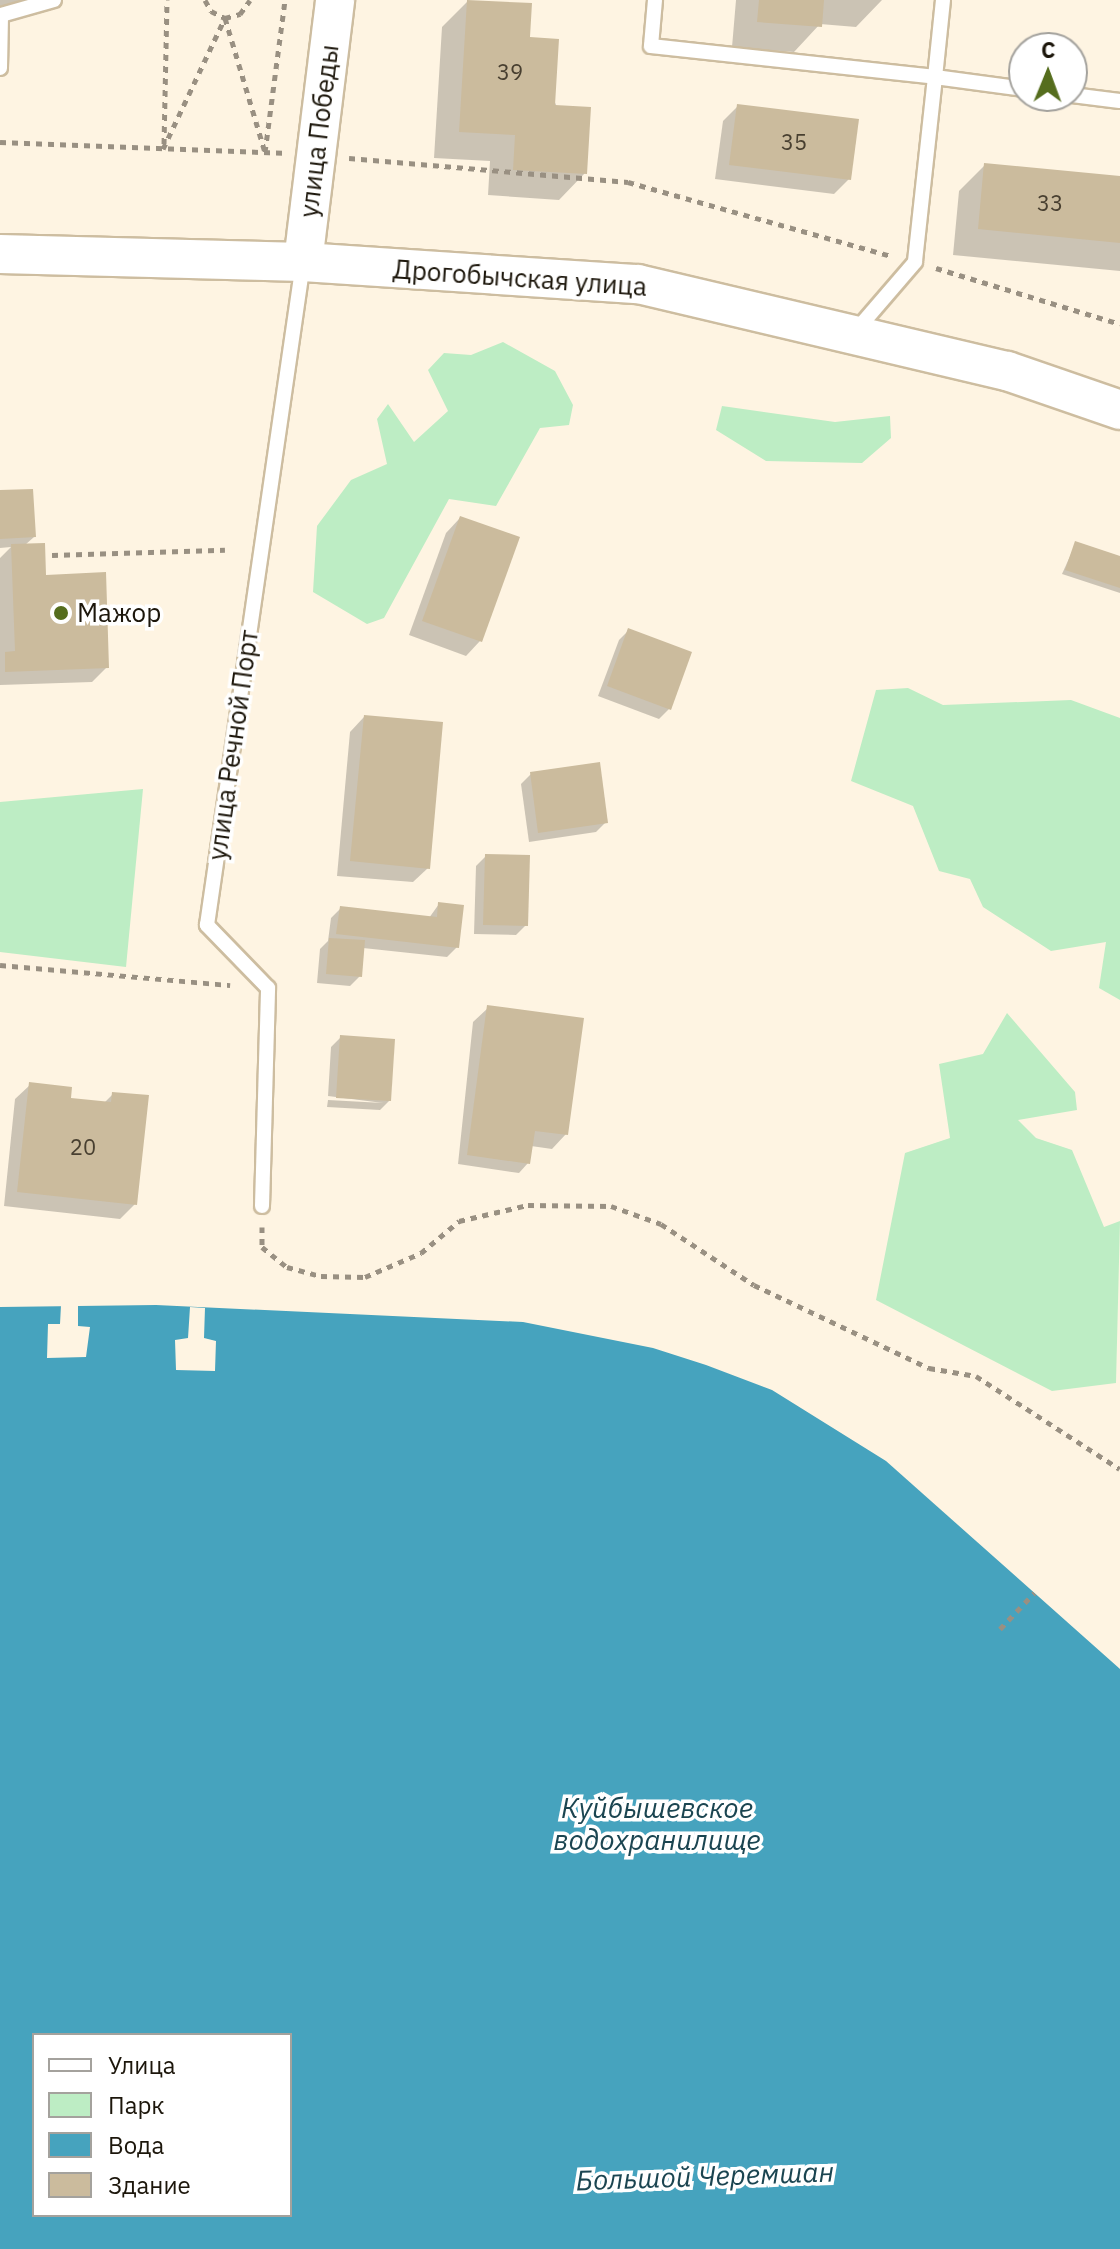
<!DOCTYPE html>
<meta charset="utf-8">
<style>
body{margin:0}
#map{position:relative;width:1120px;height:2249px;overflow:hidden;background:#fef4e2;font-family:"IBM Plex Sans",sans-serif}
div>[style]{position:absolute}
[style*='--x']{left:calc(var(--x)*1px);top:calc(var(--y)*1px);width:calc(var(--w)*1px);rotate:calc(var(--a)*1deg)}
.green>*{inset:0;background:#bdedc4}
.water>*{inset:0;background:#46a3be}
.pier>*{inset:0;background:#fef4e2}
.shadow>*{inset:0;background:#0003}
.building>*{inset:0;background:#cbbb9d}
.path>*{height:5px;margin-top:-2.5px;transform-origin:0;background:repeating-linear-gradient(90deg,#999082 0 6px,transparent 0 12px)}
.roads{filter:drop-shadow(2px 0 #cdbda0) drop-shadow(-2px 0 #cdbda0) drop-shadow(0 2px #cdbda0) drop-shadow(0 -2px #cdbda0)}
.lane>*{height:14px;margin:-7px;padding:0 7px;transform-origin:7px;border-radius:7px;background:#fff}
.secondary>*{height:38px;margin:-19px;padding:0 19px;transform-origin:19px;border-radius:19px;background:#fff}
.dots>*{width:22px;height:22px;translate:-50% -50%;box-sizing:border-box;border:4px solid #fff;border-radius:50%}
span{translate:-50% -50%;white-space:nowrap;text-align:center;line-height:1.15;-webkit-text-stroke:7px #fff;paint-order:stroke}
.number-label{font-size:22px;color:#483f30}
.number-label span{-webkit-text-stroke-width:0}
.street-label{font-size:26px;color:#1c160b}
.poi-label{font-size:26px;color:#1c160b}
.left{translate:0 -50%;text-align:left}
.water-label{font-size:28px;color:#1b4551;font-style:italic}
.legend{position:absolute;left:32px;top:2033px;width:260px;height:184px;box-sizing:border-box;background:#fff;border:2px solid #a4a29d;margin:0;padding:10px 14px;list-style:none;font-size:24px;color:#1c160b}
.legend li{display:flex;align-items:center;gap:16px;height:40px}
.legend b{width:40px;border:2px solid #a4a29d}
.north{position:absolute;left:1008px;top:32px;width:80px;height:80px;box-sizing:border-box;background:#fff;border:2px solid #a4a29d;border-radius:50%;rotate:1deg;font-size:22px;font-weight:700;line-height:32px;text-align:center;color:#1c160b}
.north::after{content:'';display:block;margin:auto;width:28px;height:36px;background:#556d1d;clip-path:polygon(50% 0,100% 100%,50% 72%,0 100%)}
</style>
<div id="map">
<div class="green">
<i style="clip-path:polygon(503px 342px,555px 371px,573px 405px,569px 425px,540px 428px,496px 506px,449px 499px,384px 618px,367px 624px,313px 592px,317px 526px,351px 480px,387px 464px,377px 419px,388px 404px,414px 442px,448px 411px,428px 370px,444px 353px,471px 355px)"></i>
<i style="clip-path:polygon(722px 406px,835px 422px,890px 416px,891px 438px,862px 463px,766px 461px,716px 430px)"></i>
<i style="clip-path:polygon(908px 688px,943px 705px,1071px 700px,1120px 718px,1120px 1000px,1099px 988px,1106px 942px,1051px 951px,983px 907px,970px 879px,939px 871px,913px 806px,851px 781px,876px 690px)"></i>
<i style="clip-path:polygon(143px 789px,126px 967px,0 952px,0 802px)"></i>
<i style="clip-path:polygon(1007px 1013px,1075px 1092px,1077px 1110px,1018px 1120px,1036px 1138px,1072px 1150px,1104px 1227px,1120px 1221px,1116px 1383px,1052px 1391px,876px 1300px,905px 1153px,950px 1138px,939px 1064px,983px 1054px)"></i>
</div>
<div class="water">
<i style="clip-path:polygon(evenodd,156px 1305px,523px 1322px,653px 1348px,706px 1365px,772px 1390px,886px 1461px,1120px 1669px,1120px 2249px,0 2249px,0 1307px,156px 1305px,34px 2035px,290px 2035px,290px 2215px,34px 2215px,34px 2035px)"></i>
</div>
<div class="pier">
<i style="clip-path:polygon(61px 1305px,78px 1305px,78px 1326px,90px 1327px,86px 1357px,47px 1358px,48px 1324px,60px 1324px)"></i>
<i style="clip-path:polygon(190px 1307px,205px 1308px,204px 1338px,216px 1341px,215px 1371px,176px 1370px,175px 1340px,188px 1338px)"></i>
</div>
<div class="shadow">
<i style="clip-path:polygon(0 0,23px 0,13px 11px,0 11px)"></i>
<i style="clip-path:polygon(736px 0,882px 0,856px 27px,820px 24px,794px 52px,732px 47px)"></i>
<i style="clip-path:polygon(468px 1px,528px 39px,585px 173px,559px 200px,488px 195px,490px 161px,434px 158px,442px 27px)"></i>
<i style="clip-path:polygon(738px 106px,849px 179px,834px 194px,715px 179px,723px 121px)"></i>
<i style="clip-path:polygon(985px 165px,1120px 178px,1120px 271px,953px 255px,959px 191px)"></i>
<i style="clip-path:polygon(0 492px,34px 537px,25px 545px,107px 667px,92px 682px,0 685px,0 558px,11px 547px,0 548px)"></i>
<i style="clip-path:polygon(460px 518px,480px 641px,466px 656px,409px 635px,446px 533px)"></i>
<i style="clip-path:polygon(1076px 543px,1120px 558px,1120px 593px,1062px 574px)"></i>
<i style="clip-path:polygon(629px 630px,669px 709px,659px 719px,598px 696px,619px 640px)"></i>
<i style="clip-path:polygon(364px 717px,428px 868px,413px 882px,337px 876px,350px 732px)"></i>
<i style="clip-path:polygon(531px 774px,606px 822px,596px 832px,529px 842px,521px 784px)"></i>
<i style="clip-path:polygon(486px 856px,526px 925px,516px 935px,474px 934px,476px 866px)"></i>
<i style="clip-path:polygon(439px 904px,457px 947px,447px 957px,363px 948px,360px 976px,350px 986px,317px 983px,320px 949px,328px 941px,331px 918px,341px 908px,429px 918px)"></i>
<i style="clip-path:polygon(488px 1008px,566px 1134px,552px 1149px,531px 1146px,528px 1163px,519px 1173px,458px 1164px,473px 1022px)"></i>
<i style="clip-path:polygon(341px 1037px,390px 1100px,380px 1110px,327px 1107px,328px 1100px,383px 1103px,328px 1096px,331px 1047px)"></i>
<i style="clip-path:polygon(30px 1085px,69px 1100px,104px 1103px,113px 1094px,135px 1204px,120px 1219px,4px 1206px,15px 1099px)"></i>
</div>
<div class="building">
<i style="clip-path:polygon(467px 0,532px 3px,530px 37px,559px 39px,555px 105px,591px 107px,587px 174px,513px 170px,515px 135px,459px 132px)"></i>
<i style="clip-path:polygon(759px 0,824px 0,822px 27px,757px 22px)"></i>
<i style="clip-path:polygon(737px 104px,859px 119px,851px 180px,729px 165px)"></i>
<i style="clip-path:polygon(984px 163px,1120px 176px,1120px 243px,978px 229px)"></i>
<i style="clip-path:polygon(33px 489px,36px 537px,0 539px,0 490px)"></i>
<i style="clip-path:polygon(460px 516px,520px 537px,482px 642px,422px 621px)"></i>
<i style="clip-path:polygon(1075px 541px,1120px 556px,1120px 588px,1065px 570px)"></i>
<i style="clip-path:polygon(45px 543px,46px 575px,106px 572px,109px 668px,5px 672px,5px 652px,15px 651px,11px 544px)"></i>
<i style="clip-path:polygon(628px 628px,692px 652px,671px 710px,607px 686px)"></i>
<i style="clip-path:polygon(364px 715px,443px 722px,430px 869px,350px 861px)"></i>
<i style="clip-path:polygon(600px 762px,608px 823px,538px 833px,530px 772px)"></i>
<i style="clip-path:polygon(485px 854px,530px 855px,528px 926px,483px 925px)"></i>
<i style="clip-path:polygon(438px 902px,464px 905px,459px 948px,336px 934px,340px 906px,437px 917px)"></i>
<i style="clip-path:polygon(329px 938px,365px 940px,362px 977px,326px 974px)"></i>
<i style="clip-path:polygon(487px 1005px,584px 1018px,568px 1135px,535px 1131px,530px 1164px,467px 1155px)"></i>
<i style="clip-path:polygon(340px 1035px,395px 1039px,391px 1101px,336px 1098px)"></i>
<i style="clip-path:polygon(29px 1082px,72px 1087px,71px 1098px,111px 1102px,112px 1092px,149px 1095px,137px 1205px,17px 1192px)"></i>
</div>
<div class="path">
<i style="--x:205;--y:0;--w:13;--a:61"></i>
<i style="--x:211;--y:11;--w:16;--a:27"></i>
<i style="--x:225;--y:18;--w:16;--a:-15"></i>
<i style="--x:240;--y:14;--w:17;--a:-54"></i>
<i style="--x:0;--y:142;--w:283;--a:2.2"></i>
<i style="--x:164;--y:144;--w:144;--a:-88.8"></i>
<i style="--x:163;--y:149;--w:145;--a:-64.7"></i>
<i style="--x:225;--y:18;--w:140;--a:73.4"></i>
<i style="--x:265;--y:152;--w:153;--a:-82.5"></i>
<i style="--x:349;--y:158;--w:280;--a:4.9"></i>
<i style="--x:628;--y:182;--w:273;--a:15.7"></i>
<i style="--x:936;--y:268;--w:192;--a:16.9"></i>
<i style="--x:52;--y:555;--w:173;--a:-1.7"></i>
<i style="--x:0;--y:965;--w:231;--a:5"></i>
<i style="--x:262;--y:1227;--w:20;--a:90"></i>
<i style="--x:262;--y:1247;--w:32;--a:39"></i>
<i style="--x:287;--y:1267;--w:35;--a:15"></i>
<i style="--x:321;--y:1276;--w:44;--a:1.3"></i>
<i style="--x:365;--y:1277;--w:61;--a:-23.2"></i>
<i style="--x:421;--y:1253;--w:50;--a:-40.1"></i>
<i style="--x:459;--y:1221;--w:71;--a:-13.1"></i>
<i style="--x:528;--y:1205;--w:83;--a:0.7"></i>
<i style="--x:611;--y:1206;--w:53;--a:19.8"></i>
<i style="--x:661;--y:1224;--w:111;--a:33.3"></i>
<i style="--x:754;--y:1285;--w:194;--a:25.4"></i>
<i style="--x:929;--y:1368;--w:48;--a:9.7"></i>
<i style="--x:976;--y:1376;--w:171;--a:32.9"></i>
<i style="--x:1000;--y:1629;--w:50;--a:-46.6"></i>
</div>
<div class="roads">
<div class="lane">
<i style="--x:655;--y:0;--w:46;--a:95"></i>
<i style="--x:651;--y:46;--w:286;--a:6.2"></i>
<i style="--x:935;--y:77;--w:186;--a:96.2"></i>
<i style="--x:915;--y:262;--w:94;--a:130.7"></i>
<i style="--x:943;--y:0;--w:77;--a:95.9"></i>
<i style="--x:935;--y:77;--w:90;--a:7.7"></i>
<i style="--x:0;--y:68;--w:53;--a:-88.9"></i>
<i style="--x:1;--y:15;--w:55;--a:-15.8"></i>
<i style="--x:1072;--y:95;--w:48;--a:7.1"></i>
<i style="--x:262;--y:1206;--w:218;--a:-88.4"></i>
<i style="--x:268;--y:988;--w:88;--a:-134.1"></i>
<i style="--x:207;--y:925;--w:669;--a:-81.75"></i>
</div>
<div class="secondary">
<i style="--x:0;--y:254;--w:303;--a:1.5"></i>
<i style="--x:303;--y:262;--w:336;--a:3.8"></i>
<i style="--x:638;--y:284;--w:379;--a:13.3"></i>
<i style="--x:1007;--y:371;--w:120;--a:19"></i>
<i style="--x:303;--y:262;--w:264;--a:-83"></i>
</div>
</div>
<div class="dots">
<i style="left:61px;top:613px;background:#556d1d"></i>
</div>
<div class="number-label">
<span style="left:510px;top:72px">39</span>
<span style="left:794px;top:142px">35</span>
<span style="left:1050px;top:203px">33</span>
<span style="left:83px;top:1147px">20</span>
</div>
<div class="street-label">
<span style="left:319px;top:131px;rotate:-83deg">улица Победы</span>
<span style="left:520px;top:278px;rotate:4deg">Дрогобычская улица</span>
<span style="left:233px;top:745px;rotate:-82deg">улица Речной Порт</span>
</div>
<div class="poi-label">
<span class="left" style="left:77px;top:613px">Мажор</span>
</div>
<div class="water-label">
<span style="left:657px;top:1824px">Куйбышевское<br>водохранилище</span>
<span style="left:705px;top:2176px;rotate:-2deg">Большой Черемшан</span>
</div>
<ul class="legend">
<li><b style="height:10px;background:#fff"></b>Улица</li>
<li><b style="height:22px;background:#bdedc4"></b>Парк</li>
<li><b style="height:22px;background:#46a3be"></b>Вода</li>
<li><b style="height:22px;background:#cbbb9d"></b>Здание</li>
</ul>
<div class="north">С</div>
</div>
